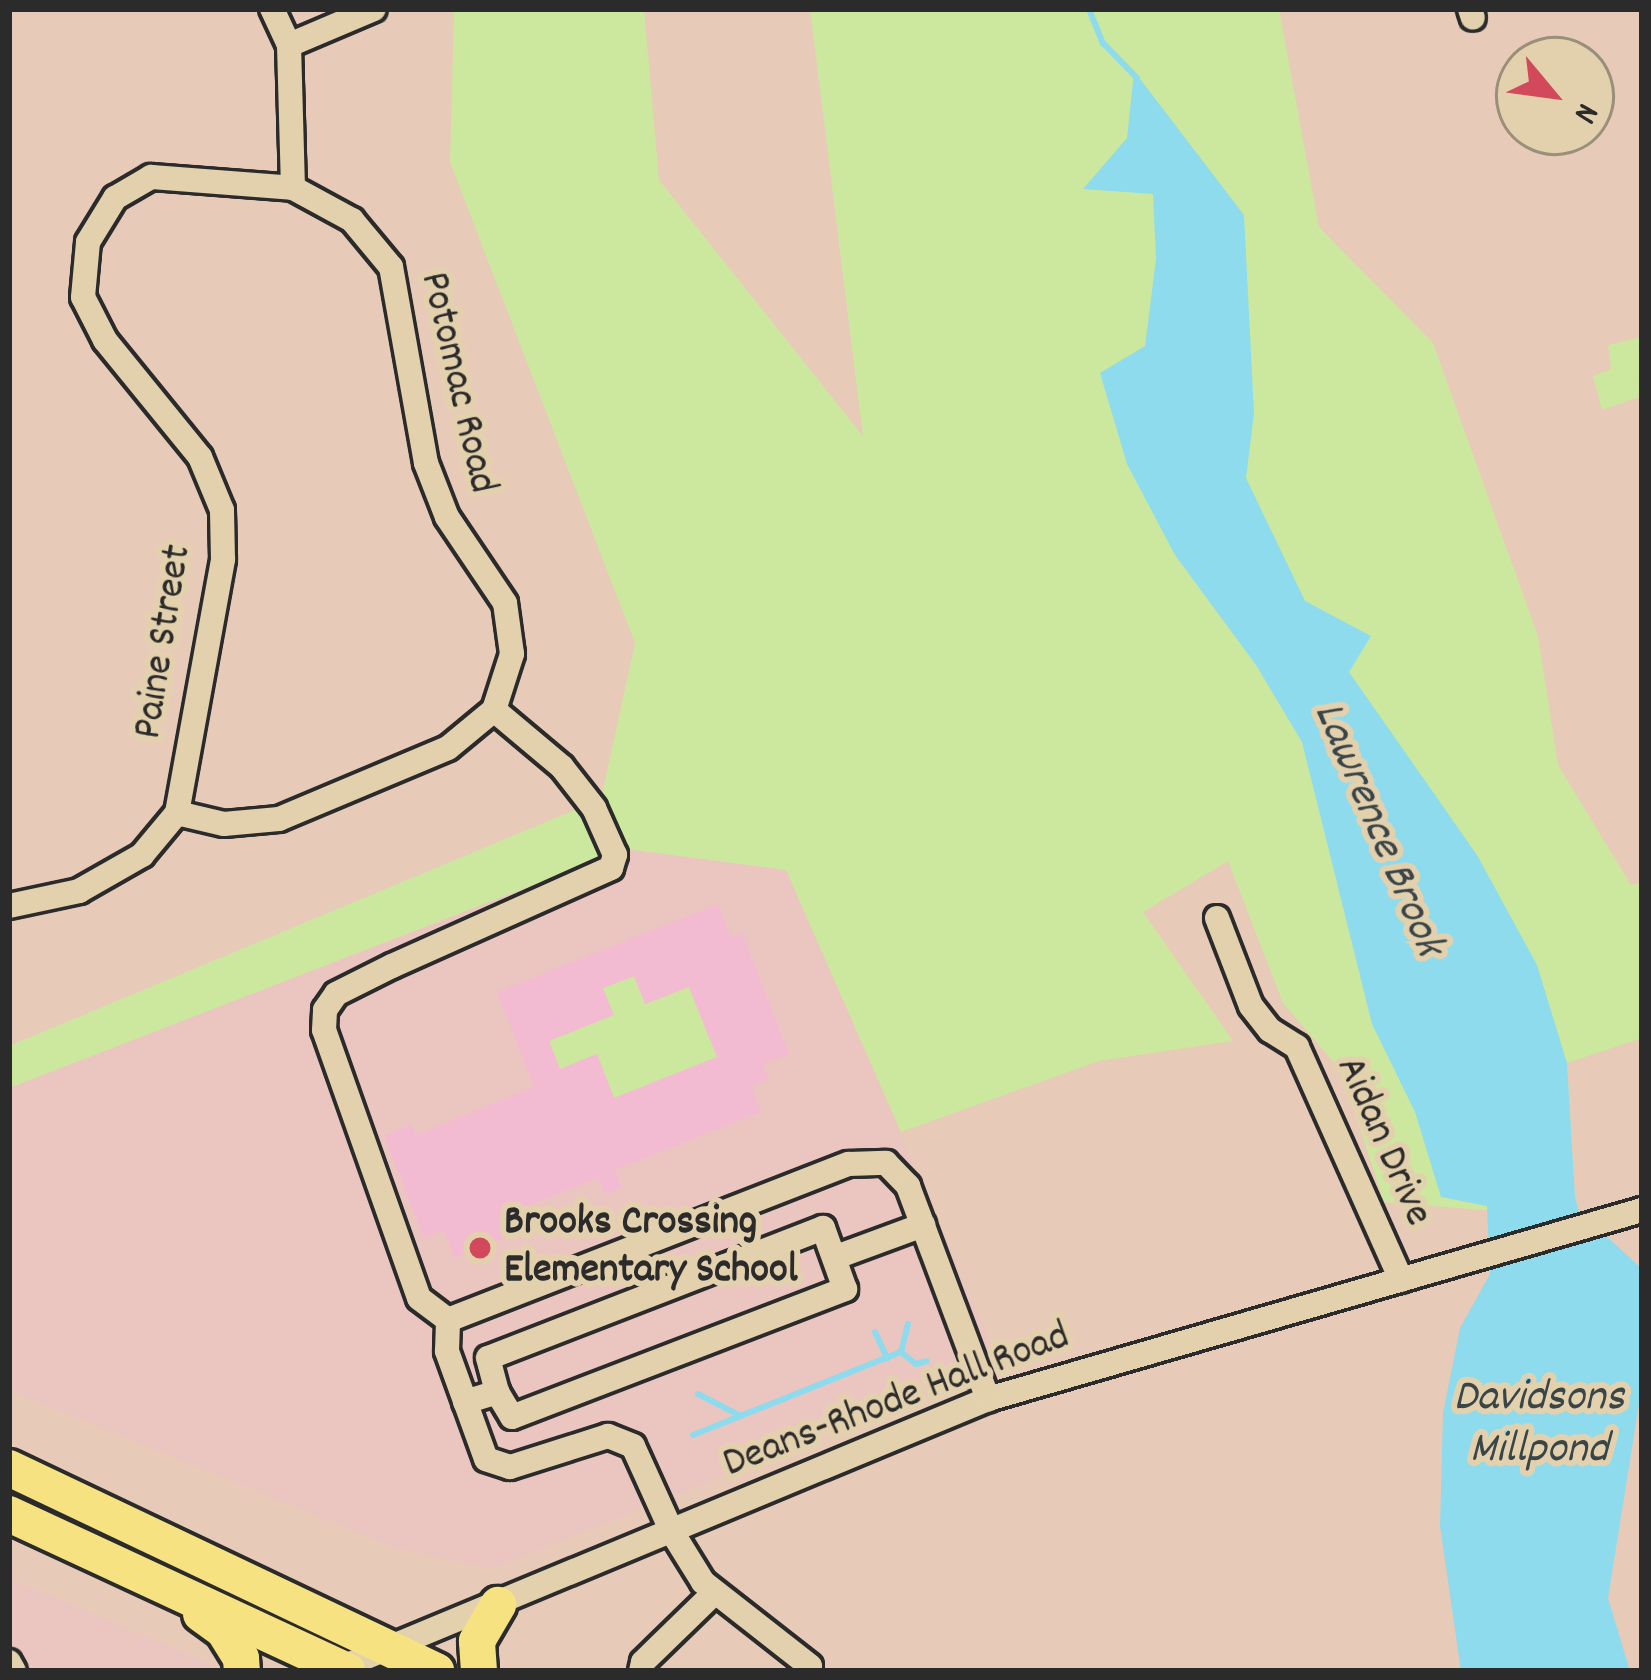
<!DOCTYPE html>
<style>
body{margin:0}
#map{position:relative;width:1651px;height:1680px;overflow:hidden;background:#e8cab8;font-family:Dekko,sans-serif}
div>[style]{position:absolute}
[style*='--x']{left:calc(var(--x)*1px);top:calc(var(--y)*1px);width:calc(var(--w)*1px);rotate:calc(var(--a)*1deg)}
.built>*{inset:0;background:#ebc6c0}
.green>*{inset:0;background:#cce89e}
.water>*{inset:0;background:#8ddbec}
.stream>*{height:6px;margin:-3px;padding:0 3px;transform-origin:3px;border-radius:3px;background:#8ddbec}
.building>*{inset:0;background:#f3bbd1}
.roads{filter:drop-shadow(3px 0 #2b2b2b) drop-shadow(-3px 0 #2b2b2b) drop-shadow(0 3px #2b2b2b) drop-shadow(0 -3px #2b2b2b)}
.minor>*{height:24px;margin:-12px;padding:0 12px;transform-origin:12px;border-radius:12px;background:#e3d1ae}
.highway>*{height:36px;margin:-18px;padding:0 18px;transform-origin:18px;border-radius:18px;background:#f7e281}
.dots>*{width:33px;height:33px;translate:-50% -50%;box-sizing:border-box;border:6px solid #e3d1ae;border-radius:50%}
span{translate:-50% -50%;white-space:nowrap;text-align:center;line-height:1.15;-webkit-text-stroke:12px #e3d1ae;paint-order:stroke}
.street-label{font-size:42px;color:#2b2b2b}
.poi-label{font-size:42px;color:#2b2b2b;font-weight:700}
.left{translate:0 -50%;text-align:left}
.water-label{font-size:45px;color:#3a4548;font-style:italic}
.frame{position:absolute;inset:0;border:12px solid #2b2b2b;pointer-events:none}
.north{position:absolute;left:1495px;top:36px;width:120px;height:120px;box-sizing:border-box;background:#e3d1ae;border:3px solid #998f7a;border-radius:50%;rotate:119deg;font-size:33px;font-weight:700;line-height:48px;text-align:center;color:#2b2b2b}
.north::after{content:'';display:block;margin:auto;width:42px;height:54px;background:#d1495b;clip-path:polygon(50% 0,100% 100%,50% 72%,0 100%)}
</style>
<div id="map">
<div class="built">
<i style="clip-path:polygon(626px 849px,786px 869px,1000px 1365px,491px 1569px,396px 1548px,9px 1390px,9px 1088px)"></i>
<i style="clip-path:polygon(9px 1578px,224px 1670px,9px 1671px)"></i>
</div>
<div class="green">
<i style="clip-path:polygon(454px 9px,644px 9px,659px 180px,863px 436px,810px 9px,1279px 9px,1319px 227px,1433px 343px,1538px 636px,1558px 765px,1631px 885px,1642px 883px,1642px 1038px,1567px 1063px,1575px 1198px,1532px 1214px,1384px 1202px,1342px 1072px,1283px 1003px,1228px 861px,1143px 912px,1233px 1041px,1099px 1061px,901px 1132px,786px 870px,626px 849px,9px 1088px,9px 1046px,601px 799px,635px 643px,450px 162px)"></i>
<i style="clip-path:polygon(1642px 337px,1642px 396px,1602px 410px,1593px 376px,1611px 369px,1608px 345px)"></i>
<i style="clip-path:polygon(634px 976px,645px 1004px,689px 987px,710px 1040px,742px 1047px,614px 1098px,597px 1054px,560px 1069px,549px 1041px,613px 1015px,603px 988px)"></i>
</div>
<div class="water">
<i style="clip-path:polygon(1134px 71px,1244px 215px,1254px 413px,1246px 478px,1305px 601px,1371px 636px,1349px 672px,1477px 855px,1537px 965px,1567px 1063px,1575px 1197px,1585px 1235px,1604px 1234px,1642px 1269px,1642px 1385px,1608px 1598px,1630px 1671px,1461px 1671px,1440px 1526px,1443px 1413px,1460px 1328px,1490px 1274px,1487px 1206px,1441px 1197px,1415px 1112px,1372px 1024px,1302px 742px,1256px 665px,1175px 555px,1127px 464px,1100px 373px,1145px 346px,1156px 259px,1153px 194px,1083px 189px,1127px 138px)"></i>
</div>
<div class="stream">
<i style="--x:1089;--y:9;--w:37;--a:68"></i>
<i style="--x:1103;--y:43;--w:49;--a:45.8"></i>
<i style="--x:875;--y:1332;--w:29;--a:65"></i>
<i style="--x:901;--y:1352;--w:19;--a:39"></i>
<i style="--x:916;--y:1364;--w:11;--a:-15"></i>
<i style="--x:698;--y:1394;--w:48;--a:27.1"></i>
<i style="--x:693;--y:1435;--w:224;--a:-21.8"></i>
<i style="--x:901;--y:1352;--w:29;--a:-76"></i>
</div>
<div class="building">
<i style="clip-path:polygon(evenodd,718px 904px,731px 938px,742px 933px,789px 1054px,763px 1064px,769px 1079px,751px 1086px,761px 1112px,615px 1170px,622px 1188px,605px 1194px,598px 1178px,521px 1208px,529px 1228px,454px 1258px,444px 1230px,424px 1238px,384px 1136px,412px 1124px,416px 1135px,534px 1087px,497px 992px,718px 904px,634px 976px,645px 1004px,689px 987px,717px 1057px,614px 1098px,597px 1054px,560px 1069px,549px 1041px,614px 1015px,603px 988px,634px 976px)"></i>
</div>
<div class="roads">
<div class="minor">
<i style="--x:1470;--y:9;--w:9;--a:72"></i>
<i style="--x:289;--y:45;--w:92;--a:-23"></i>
<i style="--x:177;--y:813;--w:48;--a:13.2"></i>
<i style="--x:224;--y:824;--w:55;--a:-5.2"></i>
<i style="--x:279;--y:819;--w:183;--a:-22.8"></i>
<i style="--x:448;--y:748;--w:60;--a:-39.6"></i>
<i style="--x:494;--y:710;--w:59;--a:-72.2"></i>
<i style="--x:512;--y:654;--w:51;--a:-97.8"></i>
<i style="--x:505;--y:603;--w:104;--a:-124"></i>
<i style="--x:447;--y:517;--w:58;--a:-111.3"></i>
<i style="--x:426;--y:463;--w:199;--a:-100.1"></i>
<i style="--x:391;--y:267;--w:61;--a:-129.7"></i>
<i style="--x:352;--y:220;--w:67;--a:-151.5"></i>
<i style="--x:9;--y:906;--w:72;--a:-12.1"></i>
<i style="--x:79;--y:891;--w:73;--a:-29.7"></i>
<i style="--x:142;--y:855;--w:55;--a:-50.2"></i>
<i style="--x:177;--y:813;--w:258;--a:-79.7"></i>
<i style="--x:223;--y:559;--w:49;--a:-91.2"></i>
<i style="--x:222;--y:510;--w:57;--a:-112.5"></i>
<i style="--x:200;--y:457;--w:151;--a:-129.1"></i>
<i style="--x:105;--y:340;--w:48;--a:-117.1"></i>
<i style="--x:83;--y:297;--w:55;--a:-84.8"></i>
<i style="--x:88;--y:242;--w:52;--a:-58.5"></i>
<i style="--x:115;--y:198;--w:42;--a:-30.3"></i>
<i style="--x:151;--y:177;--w:142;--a:4.4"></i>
<i style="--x:293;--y:188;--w:143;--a:-91.6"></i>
<i style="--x:289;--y:45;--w:40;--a:-115"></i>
<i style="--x:1217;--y:918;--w:94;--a:68.9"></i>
<i style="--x:1251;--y:1006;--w:31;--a:52"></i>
<i style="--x:1270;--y:1030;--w:32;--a:32"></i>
<i style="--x:1297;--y:1047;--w:255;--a:65.9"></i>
<i style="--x:836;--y:1257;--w:93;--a:-20.2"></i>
<i style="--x:448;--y:1320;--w:36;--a:-143"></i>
<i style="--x:419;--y:1298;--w:284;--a:-109.5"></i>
<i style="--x:324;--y:1030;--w:20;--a:-87"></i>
<i style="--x:325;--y:1010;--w:19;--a:-55"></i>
<i style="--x:336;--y:994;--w:63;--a:-26.6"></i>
<i style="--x:392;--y:966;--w:240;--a:-24.1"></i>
<i style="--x:611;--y:868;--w:14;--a:-73"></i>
<i style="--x:615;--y:855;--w:51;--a:-114.1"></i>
<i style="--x:594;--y:808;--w:52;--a:-128"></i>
<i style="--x:562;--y:767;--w:89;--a:-140"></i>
<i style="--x:465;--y:1402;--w:34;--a:-17"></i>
<i style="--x:497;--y:1392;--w:29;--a:59"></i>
<i style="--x:512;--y:1417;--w:357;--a:-21"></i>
<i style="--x:845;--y:1289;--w:65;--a:-109.8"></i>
<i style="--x:823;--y:1228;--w:359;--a:158.8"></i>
<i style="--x:488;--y:1358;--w:35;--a:75"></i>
<i style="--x:9;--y:1662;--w:10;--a:61"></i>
<i style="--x:333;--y:1671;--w:709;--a:-22.55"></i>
<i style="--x:988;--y:1399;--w:681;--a:-16.12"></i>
<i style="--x:641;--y:1671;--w:9;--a:-77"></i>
<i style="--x:643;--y:1662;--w:100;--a:-44.2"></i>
<i style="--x:806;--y:1671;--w:6;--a:-51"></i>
<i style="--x:810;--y:1666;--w:136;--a:-141.9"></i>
<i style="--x:703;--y:1582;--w:59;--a:-121.8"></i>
<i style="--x:672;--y:1532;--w:94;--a:-114.4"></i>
<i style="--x:633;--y:1446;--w:27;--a:-158"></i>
<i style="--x:608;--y:1436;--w:103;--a:162.4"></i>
<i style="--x:510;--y:1467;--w:25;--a:-162"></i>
<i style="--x:486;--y:1459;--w:115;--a:-109.9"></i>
<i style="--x:447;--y:1351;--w:31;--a:-88"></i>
<i style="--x:448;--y:1320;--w:430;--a:-21.3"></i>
<i style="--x:849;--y:1164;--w:37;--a:-2"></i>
<i style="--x:886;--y:1163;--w:32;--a:46"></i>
<i style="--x:908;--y:1186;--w:228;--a:69.4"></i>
</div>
<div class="highway">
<i style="--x:9;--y:1468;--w:473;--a:25.4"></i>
<i style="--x:9;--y:1514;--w:373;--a:24.9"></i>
<i style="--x:201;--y:1614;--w:29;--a:36"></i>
<i style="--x:224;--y:1631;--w:32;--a:58"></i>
<i style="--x:241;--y:1658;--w:13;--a:86"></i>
<i style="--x:479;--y:1671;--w:30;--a:-94"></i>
<i style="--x:477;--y:1641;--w:42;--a:-59.7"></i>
</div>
</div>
<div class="dots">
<i style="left:480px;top:1248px;background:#d1495b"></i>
</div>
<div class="street-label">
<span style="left:456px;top:383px;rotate:77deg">Potomac Road</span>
<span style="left:165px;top:642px;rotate:-81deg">Paine Street</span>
<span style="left:1382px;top:1142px;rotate:66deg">Aidan Drive</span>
<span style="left:897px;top:1402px;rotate:-21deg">Deans-Rhode Hall Road</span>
</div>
<div class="poi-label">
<span class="left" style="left:504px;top:1248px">Brooks Crossing<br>Elementary School</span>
</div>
<div class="water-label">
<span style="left:1376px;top:830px;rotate:67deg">Lawrence Brook</span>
<span style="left:1539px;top:1426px">Davidsons<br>Millpond</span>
</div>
<div class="frame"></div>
<div class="north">N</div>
</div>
